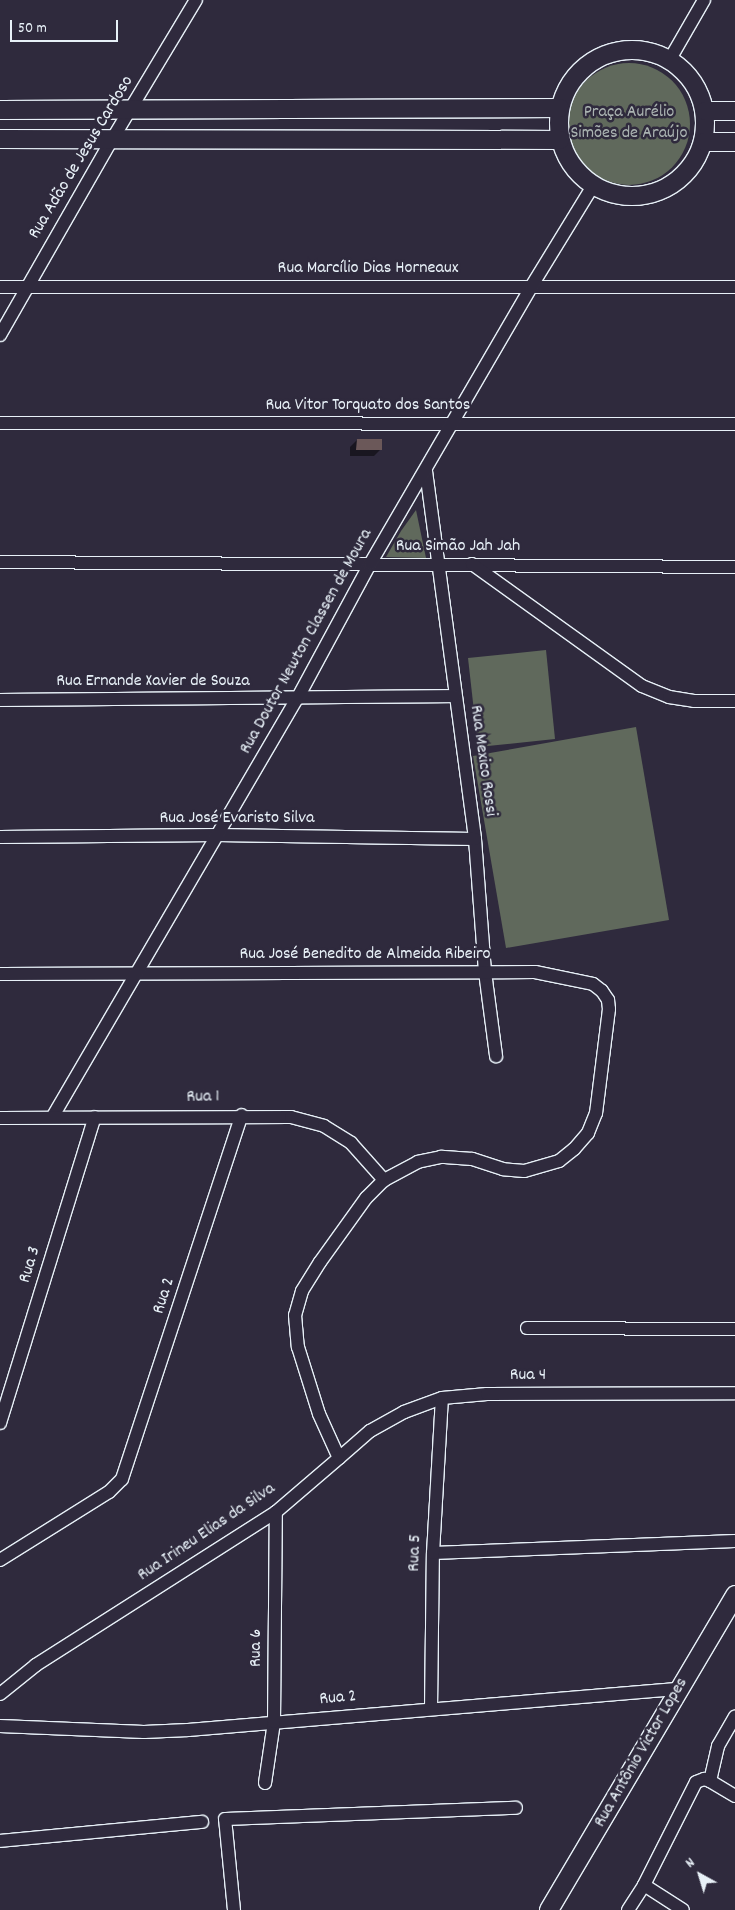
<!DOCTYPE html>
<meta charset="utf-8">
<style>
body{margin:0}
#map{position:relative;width:735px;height:1910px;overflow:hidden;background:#2f2a3d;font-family:Dekko,sans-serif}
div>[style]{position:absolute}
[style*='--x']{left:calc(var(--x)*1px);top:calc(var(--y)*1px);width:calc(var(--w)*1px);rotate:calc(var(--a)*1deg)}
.green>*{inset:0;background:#60695c}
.round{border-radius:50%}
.shadow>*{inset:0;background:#0007}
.building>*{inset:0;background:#6b5859}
.roads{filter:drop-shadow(1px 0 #e8f1f8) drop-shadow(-1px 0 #e8f1f8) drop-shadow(0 1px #e8f1f8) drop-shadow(0 -1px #e8f1f8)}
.minor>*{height:12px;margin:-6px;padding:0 6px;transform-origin:6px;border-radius:6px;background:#2f2a3d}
.secondary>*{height:18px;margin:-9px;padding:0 9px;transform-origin:9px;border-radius:9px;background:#2f2a3d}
.secondary>.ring{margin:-9px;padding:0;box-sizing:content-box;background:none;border:18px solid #2f2a3d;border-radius:50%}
span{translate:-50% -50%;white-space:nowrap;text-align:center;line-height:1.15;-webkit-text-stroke:5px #2f2a3d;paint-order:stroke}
.park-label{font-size:18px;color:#abb4b2}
.street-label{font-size:18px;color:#e8f1f8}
.north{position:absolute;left:675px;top:1850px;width:50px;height:50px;-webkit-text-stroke:4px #2f2a3d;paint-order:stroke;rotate:321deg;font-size:14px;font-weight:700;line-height:20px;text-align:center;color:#e8f1f8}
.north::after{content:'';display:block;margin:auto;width:18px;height:22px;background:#e8f1f8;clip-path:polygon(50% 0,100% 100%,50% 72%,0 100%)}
.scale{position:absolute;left:10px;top:20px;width:108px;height:22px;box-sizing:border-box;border:2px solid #e8f1f8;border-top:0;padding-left:6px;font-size:15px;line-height:18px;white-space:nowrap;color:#e8f1f8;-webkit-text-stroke:4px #2f2a3d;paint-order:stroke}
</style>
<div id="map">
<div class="green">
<i class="round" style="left:568px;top:63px;width:122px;height:122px"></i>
<i style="clip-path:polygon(416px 510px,426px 558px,386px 557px,401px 531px)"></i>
<i style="clip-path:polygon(546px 650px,555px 739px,478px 747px,468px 658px)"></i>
<i style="clip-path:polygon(636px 727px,669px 920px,506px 948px,473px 756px)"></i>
</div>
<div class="shadow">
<i style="clip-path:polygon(357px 440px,381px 449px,374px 456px,350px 456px,350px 447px)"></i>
</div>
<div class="building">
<i style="clip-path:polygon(357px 439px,382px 439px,382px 450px,356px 450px)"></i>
</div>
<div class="roads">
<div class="minor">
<i style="--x:670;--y:59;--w:68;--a:-60"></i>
<i style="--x:0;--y:287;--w:735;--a:0"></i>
<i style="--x:0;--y:335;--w:227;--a:-60.2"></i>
<i style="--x:113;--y:138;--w:161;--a:-59"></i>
<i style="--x:0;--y:423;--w:735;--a:0.08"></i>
<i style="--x:426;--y:471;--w:371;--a:82.4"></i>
<i style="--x:475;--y:839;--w:133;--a:85.7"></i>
<i style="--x:485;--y:972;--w:85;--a:82.5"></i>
<i style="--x:0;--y:562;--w:735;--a:0.39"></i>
<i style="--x:472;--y:564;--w:209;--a:35.7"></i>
<i style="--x:642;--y:686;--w:29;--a:22"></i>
<i style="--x:669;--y:697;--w:25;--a:9"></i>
<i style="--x:694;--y:701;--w:41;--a:0"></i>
<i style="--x:0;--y:700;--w:455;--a:-0.5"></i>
<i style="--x:0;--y:837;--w:217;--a:-0.5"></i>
<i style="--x:217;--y:835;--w:258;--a:0.9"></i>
<i style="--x:0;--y:974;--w:535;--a:-0.21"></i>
<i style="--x:535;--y:972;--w:59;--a:11.7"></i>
<i style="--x:593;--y:984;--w:11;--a:38"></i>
<i style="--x:602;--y:991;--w:11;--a:56"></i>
<i style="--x:608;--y:1000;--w:9;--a:84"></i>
<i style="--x:609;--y:1009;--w:105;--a:97.1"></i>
<i style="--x:596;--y:1113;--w:22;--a:112"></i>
<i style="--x:588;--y:1133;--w:21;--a:131"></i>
<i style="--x:574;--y:1149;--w:19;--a:141"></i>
<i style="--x:559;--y:1161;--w:36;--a:164"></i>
<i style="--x:524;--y:1171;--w:21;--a:-175"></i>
<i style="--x:503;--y:1169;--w:33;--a:-162"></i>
<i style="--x:472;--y:1159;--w:31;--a:-176"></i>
<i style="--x:441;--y:1157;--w:24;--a:168"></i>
<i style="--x:418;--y:1162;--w:38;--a:152"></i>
<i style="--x:384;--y:1180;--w:25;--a:135"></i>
<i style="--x:366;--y:1198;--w:79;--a:125.7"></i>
<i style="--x:320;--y:1262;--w:34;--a:122"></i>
<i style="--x:302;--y:1291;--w:25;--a:106"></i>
<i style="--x:295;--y:1315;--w:32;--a:85"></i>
<i style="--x:298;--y:1347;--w:70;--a:72.6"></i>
<i style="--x:319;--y:1414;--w:48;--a:65.6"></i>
<i style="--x:339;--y:1458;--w:83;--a:139.4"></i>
<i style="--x:276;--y:1512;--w:285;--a:147.5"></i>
<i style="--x:36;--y:1665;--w:46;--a:141.1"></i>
<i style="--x:53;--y:1116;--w:483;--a:-59.7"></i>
<i style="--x:297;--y:699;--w:153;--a:-61.6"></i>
<i style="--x:370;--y:564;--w:320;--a:-59.8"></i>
<i style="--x:531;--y:287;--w:119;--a:-58.5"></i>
<i style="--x:0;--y:1118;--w:291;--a:-0.2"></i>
<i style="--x:291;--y:1117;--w:34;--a:15"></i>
<i style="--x:324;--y:1126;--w:32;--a:32"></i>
<i style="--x:351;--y:1143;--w:50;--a:48.3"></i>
<i style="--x:527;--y:1328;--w:208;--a:0.3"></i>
<i style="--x:0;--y:1423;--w:320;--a:-72.8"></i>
<i style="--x:339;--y:1458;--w:41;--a:-41.1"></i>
<i style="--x:370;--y:1431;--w:39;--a:-29"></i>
<i style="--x:404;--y:1412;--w:40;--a:-20.2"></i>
<i style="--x:442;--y:1398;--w:45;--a:-5.1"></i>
<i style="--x:487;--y:1394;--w:248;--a:-0.2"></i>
<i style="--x:433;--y:1553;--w:302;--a:-2.3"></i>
<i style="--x:0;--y:1560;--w:128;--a:-32"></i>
<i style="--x:109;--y:1492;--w:18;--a:-45"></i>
<i style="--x:122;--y:1479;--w:383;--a:-71.8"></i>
<i style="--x:431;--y:1709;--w:156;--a:-89.3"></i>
<i style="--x:433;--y:1553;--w:155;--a:-86.7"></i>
<i style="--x:0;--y:1726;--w:144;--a:2.4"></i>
<i style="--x:144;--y:1732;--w:44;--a:-2.6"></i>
<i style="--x:188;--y:1730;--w:493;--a:-4.8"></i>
<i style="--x:710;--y:1781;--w:36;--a:-77"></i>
<i style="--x:718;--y:1746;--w:34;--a:-60"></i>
<i style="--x:265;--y:1783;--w:62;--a:-81.6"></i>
<i style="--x:274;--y:1722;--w:210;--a:-89.5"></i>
<i style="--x:0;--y:1841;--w:203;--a:-5.4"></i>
<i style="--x:644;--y:1885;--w:115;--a:-63.2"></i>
<i style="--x:696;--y:1782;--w:9;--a:-21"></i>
<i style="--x:704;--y:1779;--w:6;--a:18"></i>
<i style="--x:710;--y:1781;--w:29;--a:31"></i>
<i style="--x:234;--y:1910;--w:91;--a:-95.6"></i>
<i style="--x:225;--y:1819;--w:291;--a:-2.2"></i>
<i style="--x:628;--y:1910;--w:30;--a:-57"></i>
<i style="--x:644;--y:1885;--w:46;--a:32.7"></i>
</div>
<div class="secondary">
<i class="ring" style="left:559px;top:50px;width:128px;height:128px"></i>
<i style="--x:0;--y:110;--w:560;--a:-0.2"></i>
<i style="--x:705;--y:111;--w:30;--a:0"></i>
<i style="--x:0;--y:139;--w:560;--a:0.1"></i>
<i style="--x:704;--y:142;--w:31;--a:0"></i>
<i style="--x:549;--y:1910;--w:366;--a:-59.4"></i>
</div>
</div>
<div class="park-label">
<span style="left:629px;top:124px">Praça Aurélio<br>Simões de Araújo</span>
</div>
<div class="street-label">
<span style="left:82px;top:158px;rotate:-59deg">Rua Adão de Jesus Cardoso</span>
<span style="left:368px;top:269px">Rua Marcílio Dias Horneaux</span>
<span style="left:368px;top:406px">Rua Vitor Torquato dos Santos</span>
<span style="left:458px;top:547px">Rua Simão Jah Jah</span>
<span style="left:307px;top:642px;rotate:-61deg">Rua Doutor Newton Classen de Moura</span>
<span style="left:153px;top:682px">Rua Ernande Xavier de Souza</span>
<span style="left:482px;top:761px;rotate:82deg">Rua Mexico Rossi</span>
<span style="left:237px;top:819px">Rua José Evaristo Silva</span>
<span style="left:365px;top:955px">Rua José Benedito de Almeida Ribeiro</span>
<span style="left:203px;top:1098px;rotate:-1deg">Rua 1</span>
<span style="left:31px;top:1265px;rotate:-73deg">Rua 3</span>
<span style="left:165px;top:1296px;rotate:-72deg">Rua 2</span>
<span style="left:528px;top:1376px">Rua 4</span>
<span style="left:207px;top:1533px;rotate:-34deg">Rua Irineu Elias da Silva</span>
<span style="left:416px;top:1553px;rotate:-88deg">Rua 5</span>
<span style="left:257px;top:1648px;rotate:-90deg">Rua 6</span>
<span style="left:338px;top:1699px;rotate:-5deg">Rua 2</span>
<span style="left:642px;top:1753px;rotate:-60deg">Rua Antônio Victor Lopes</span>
</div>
<div class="north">N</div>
<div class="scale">50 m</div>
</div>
